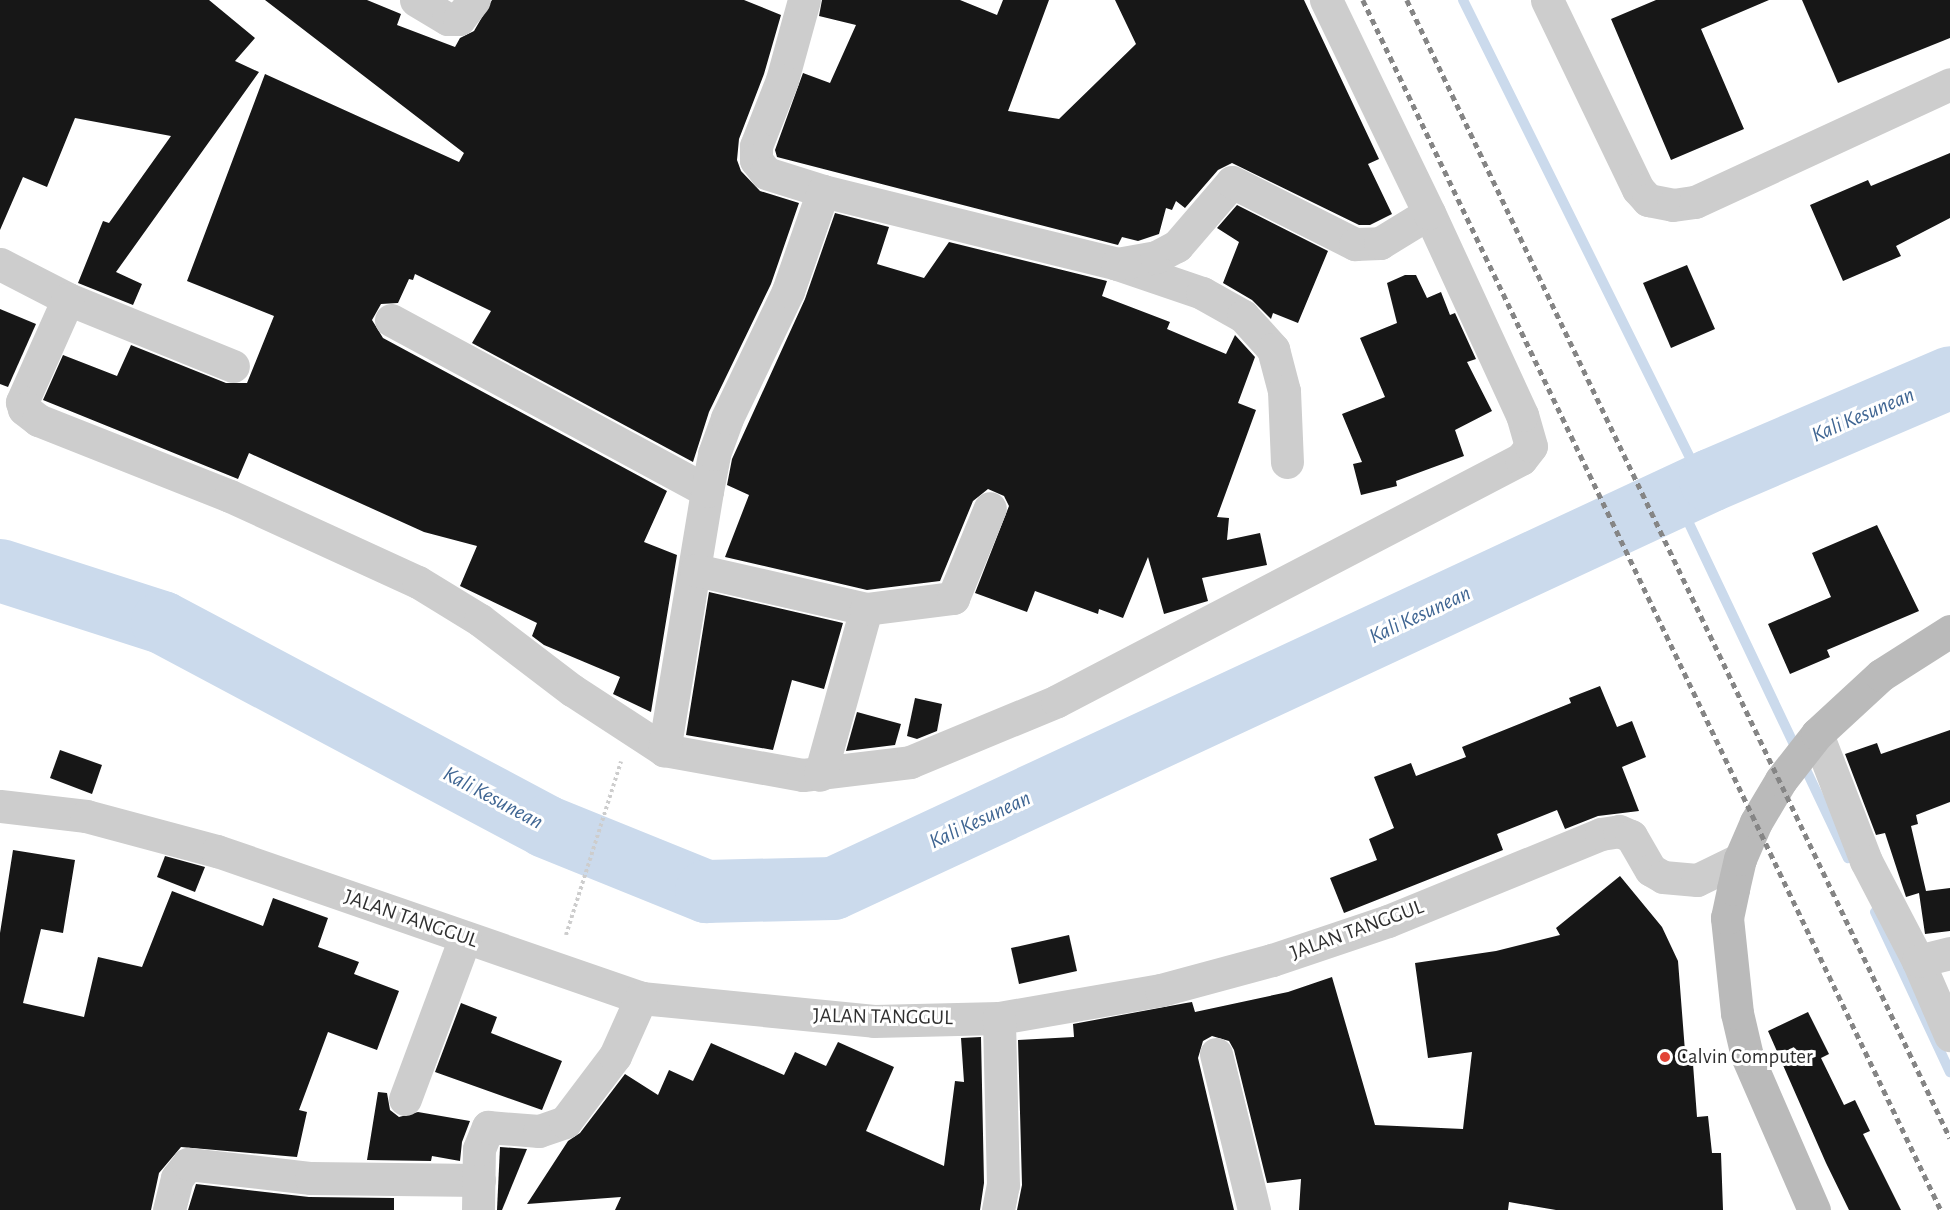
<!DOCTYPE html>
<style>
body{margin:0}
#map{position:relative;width:1950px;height:1210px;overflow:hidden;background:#fff;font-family:"Alegreya Sans",sans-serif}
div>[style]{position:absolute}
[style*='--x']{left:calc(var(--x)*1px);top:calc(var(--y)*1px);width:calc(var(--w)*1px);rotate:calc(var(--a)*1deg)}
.stream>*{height:10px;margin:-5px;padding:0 5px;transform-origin:5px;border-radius:5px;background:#cbdaec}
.river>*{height:63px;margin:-31.5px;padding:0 31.5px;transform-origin:31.5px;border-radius:31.5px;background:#cbdaec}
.building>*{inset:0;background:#171717}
.path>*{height:4px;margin-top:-2px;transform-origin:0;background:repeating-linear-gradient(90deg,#cdcdcd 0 3px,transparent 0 6px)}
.street>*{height:33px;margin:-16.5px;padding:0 16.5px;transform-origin:16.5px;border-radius:16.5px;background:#cdcdcd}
.secondary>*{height:33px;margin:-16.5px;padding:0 16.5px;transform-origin:16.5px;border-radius:16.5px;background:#bababa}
.rail>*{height:4.5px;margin-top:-2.25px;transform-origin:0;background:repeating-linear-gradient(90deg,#858585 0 6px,transparent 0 10.5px)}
.dots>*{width:16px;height:16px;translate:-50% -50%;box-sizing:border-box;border:3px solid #fff;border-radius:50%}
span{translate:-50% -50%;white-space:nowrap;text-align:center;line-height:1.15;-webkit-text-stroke:6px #fff;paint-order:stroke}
.street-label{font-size:21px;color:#303030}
.poi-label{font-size:21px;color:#303030}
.left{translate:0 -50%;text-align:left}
.water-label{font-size:22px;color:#3f6592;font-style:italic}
</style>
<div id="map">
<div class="stream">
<i style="--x:1463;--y:0;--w:540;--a:63.62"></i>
<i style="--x:1676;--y:496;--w:401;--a:64.6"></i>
<i style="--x:1875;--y:912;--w:177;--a:64.9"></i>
</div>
<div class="river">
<i style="--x:0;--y:570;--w:170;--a:17.8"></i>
<i style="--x:162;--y:622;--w:434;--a:28"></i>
<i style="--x:545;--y:826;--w:174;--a:22"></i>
<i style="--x:706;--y:891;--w:127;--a:-1.4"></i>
<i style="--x:833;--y:888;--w:967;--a:-24.95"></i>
<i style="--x:1710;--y:480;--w:261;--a:-23.2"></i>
</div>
<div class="building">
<i style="clip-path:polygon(0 0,209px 0,255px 38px,235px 61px,259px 72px,116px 272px,142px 284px,133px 305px,78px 283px,103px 221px,109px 223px,171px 136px,75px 118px,47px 187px,23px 177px,0 230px)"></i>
<i style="clip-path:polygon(265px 0,367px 0,401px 14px,397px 25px,455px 47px,460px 38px,474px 31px,492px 0,744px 0,781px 15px,764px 74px,739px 139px,737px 160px,741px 171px,760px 191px,799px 203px,771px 284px,709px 412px,693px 462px,472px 343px,491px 311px,415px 274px,413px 280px,409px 279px,398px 303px,381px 304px,372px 320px,383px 338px,667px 491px,644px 542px,677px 555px,651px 712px,613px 694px,620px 677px,544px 645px,532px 636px,537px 623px,460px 586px,477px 546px,424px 532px,249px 453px,238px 479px,43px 400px,63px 355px,117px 376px,131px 345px,226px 383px,247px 383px,274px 316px,187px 281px,265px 74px,459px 162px,464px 153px)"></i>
<i style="clip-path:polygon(822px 0,960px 0,997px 15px,1003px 0,1049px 0,1008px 111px,1059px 119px,1136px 44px,1115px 0,1304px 0,1379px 159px,1368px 164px,1392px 214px,1370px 225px,1359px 225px,1232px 163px,1218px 170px,1185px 208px,1176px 201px,1172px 210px,1166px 208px,1159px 234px,1138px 241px,1122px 237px,1118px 245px,777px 157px,775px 150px,803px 73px,830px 83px,856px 25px,819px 16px)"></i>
<i style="clip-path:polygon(1656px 0,1769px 0,1701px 29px,1744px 129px,1671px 160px,1611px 19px)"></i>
<i style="clip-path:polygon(1802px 0,1950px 0,1950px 38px,1838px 83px)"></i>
<i style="clip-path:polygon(1950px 153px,1950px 218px,1896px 246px,1901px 256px,1843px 281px,1810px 205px,1868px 180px,1871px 186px)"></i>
<i style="clip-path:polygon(1237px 205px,1328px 251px,1298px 323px,1273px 313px,1271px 319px,1252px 300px,1223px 283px,1239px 242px,1217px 228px)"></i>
<i style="clip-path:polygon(835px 213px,889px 227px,877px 264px,924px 278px,949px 242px,1107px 281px,1102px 296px,1170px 322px,1167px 329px,1226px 354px,1235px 335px,1255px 357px,1238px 403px,1256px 410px,1217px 517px,1229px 518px,1227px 540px,1260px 533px,1267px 565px,1202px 578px,1208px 601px,1164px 614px,1148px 557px,1123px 618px,1099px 609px,1098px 614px,1035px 591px,1027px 612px,975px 593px,1009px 506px,1004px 496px,988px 489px,973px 501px,940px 581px,867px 590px,725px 557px,749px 495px,727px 485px,732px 459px,805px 299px)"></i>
<i style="clip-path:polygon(1687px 265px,1715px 329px,1671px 348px,1643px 283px)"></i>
<i style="clip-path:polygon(1405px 275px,1416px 275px,1427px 298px,1441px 292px,1450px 315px,1455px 313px,1476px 359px,1467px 362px,1492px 411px,1455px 430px,1464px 456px,1396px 481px,1397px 486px,1361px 495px,1353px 464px,1362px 462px,1342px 414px,1385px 397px,1360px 338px,1397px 323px,1387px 283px)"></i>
<i style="clip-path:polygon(0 309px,36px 324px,8px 387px,0 384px)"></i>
<i style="clip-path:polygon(1877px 525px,1919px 611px,1827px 650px,1830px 657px,1790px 674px,1768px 624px,1831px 597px,1812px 553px)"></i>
<i style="clip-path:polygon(709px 592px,843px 623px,824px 689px,792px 680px,773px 750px,686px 735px)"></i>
<i style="clip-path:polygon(1600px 686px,1617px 727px,1632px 721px,1646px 757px,1622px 767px,1639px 811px,1598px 816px,1565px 829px,1557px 810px,1497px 834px,1503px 850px,1344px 913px,1330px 878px,1377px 860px,1369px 839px,1394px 828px,1374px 777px,1411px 763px,1416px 776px,1466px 757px,1462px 747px,1571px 703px,1569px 698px)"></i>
<i style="clip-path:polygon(915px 698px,942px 704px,937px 731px,917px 739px,907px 736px)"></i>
<i style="clip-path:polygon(857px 712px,901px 724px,895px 745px,846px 751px)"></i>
<i style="clip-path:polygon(1950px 730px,1950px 802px,1916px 815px,1918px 824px,1911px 826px,1926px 891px,1950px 888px,1950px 931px,1925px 934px,1919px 893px,1906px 897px,1885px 833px,1876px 835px,1845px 754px,1877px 743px,1881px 754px)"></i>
<i style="clip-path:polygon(60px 750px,102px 765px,92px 794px,50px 778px)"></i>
<i style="clip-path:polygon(13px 850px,75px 860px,63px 933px,41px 929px,23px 1003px,84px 1017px,98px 957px,142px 967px,172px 891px,263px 926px,273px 898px,328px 918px,318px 947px,359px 962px,354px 974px,399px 991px,377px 1050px,328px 1032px,299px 1110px,307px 1112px,297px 1157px,181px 1147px,159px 1173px,151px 1210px,0 1210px,0 933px)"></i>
<i style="clip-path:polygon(165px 856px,205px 867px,195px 892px,157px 877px)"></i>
<i style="clip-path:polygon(1620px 876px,1662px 927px,1678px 961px,1686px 1064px,1693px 1064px,1697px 1117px,1708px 1116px,1712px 1153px,1721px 1153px,1723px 1210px,1556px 1210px,1509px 1202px,1508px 1210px,1299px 1210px,1301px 1179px,1267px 1183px,1234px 1050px,1229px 1041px,1212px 1036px,1203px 1041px,1198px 1058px,1234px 1210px,1017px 1210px,1022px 1185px,1018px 1040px,1074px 1037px,1073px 1024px,1186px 1003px,1192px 1002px,1195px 1012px,1288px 992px,1332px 977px,1375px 1125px,1463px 1129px,1472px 1052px,1428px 1058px,1415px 963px,1496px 951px,1560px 935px,1556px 928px)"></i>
<i style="clip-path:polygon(1069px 935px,1077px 971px,1019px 984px,1011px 948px)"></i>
<i style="clip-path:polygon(461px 1003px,497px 1017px,491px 1033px,562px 1061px,542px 1110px,435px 1072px)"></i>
<i style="clip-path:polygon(1808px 1012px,1829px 1054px,1821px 1058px,1844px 1105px,1855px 1100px,1870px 1131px,1863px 1134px,1901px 1210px,1849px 1210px,1826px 1163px,1768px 1031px)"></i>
<i style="clip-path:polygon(981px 1037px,984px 1183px,980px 1210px,615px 1210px,621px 1197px,527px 1204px,568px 1141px,580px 1133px,625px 1074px,658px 1095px,669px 1070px,693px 1081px,711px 1043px,784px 1075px,795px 1052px,826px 1066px,838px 1042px,894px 1067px,866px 1131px,944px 1166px,955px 1081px,964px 1082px,961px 1038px)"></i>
<i style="clip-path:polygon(378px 1092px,387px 1093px,390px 1110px,399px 1117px,418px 1112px,470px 1121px,462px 1142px,460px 1161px,432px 1156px,431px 1161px,367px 1160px)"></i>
<i style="clip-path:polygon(500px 1147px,527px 1149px,502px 1210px,497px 1210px)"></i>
<i style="clip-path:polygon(196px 1184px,309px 1197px,394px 1198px,394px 1210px,188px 1210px)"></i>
</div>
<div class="path">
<i style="--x:566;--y:935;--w:182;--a:-72.4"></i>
</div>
<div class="street">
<i style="--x:416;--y:0;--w:37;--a:31"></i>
<i style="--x:448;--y:19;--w:11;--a:0"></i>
<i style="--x:459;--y:19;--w:24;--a:-52"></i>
<i style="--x:804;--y:0;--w:83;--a:105.4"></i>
<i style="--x:782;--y:80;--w:71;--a:111.5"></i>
<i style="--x:756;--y:146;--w:14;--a:90"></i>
<i style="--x:756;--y:160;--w:16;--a:52"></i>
<i style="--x:766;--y:173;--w:60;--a:17.5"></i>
<i style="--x:823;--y:191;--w:303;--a:13.9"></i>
<i style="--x:1117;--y:264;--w:90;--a:18.8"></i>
<i style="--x:1202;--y:293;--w:47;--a:29.3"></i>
<i style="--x:1243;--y:316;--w:45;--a:47.7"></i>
<i style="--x:1273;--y:349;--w:43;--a:75.3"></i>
<i style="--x:1284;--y:391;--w:71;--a:87.6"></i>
<i style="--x:1547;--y:0;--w:210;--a:64.3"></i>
<i style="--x:1638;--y:189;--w:15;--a:48"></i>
<i style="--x:1648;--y:200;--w:25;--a:11"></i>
<i style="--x:1673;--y:205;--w:22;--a:-8"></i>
<i style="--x:1695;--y:202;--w:281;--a:-24.8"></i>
<i style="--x:0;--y:264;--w:76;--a:27.2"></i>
<i style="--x:68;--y:299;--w:178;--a:22.1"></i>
<i style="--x:1117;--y:264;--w:40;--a:-10"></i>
<i style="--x:1156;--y:257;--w:24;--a:-28"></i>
<i style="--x:1177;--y:246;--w:84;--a:-49.3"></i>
<i style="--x:1232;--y:182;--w:138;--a:26.8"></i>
<i style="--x:1355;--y:244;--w:25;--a:-2"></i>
<i style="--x:1380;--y:243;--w:57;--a:-31.5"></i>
<i style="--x:68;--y:299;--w:113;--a:114.1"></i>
<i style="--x:22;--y:402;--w:7;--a:74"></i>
<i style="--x:24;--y:409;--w:18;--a:38"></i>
<i style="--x:38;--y:420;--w:206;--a:21.6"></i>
<i style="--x:230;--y:496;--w:207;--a:24.6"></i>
<i style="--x:418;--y:582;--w:73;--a:31.5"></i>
<i style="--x:480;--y:620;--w:116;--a:37.3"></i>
<i style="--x:572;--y:690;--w:110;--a:33.1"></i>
<i style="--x:664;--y:750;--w:141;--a:10.2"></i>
<i style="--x:803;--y:775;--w:108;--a:-6.9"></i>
<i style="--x:910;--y:762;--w:159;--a:-22.5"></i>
<i style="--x:1057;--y:701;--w:523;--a:-27.54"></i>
<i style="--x:1521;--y:459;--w:16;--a:-52"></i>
<i style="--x:1531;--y:446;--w:32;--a:-106"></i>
<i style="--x:1522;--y:415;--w:222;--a:-114.7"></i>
<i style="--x:1429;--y:213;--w:237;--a:-115.8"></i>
<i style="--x:391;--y:320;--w:359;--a:28.4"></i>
<i style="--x:707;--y:491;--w:263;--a:99.4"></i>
<i style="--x:707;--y:491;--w:38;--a:-79"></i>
<i style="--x:714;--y:454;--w:38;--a:-70"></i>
<i style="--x:727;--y:418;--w:141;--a:-64.3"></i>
<i style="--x:788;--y:291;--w:106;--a:-70.7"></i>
<i style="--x:696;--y:570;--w:174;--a:12.9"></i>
<i style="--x:866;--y:609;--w:172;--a:105.5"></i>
<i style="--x:866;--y:609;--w:88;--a:-7.2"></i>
<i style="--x:953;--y:598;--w:97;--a:-67.7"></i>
<i style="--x:1817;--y:734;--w:136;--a:68.9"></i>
<i style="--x:1866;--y:861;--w:113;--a:62.5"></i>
<i style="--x:1918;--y:961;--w:81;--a:66.6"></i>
<i style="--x:0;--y:806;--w:87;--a:6.6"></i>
<i style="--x:86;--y:816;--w:136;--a:15"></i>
<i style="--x:217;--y:851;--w:449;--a:19.1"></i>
<i style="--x:641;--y:998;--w:234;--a:5.6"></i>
<i style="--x:874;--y:1021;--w:125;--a:-1.4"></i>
<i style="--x:999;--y:1018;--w:164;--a:-9.8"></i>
<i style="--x:1161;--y:990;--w:115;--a:-15.1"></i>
<i style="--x:1272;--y:960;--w:122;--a:-18.6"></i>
<i style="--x:1388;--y:921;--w:230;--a:-22.2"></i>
<i style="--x:1601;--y:834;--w:18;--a:-9"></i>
<i style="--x:1619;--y:831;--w:13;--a:23"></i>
<i style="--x:1631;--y:836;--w:39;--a:60"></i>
<i style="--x:1651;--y:870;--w:14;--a:30"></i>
<i style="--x:1663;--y:877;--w:34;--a:5"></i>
<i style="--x:1697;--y:880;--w:48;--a:-26"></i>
<i style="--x:1918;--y:961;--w:33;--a:-14"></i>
<i style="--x:1216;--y:1054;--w:161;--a:76.3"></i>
<i style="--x:405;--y:1099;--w:172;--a:-69.6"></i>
<i style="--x:169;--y:1210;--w:33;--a:-76"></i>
<i style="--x:177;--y:1178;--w:18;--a:-52"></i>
<i style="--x:188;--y:1164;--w:124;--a:6.5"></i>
<i style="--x:311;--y:1178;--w:168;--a:0.7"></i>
<i style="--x:478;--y:1210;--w:61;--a:-89.1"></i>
<i style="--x:479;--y:1149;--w:24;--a:-68"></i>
<i style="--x:488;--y:1127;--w:51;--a:4.5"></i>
<i style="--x:539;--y:1131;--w:28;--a:-19"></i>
<i style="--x:565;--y:1122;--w:83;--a:-52.9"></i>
<i style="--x:615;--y:1056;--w:64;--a:-65.9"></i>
<i style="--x:998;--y:1210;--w:25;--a:-79"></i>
<i style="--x:1003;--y:1185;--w:167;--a:-91.4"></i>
</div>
<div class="secondary">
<i style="--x:1814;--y:1210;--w:168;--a:-113.5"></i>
<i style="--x:1747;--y:1056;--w:44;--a:-103.1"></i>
<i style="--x:1737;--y:1013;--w:96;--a:-96"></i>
<i style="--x:1727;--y:918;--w:30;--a:-78"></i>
<i style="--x:1733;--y:889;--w:31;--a:-77"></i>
<i style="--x:1740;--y:859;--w:40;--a:-66.6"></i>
<i style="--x:1756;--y:822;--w:49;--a:-59.2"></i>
<i style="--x:1781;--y:780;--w:58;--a:-52"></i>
<i style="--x:1817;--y:734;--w:87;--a:-42.7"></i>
<i style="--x:1881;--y:675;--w:82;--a:-32.5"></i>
</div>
<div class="rail">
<i style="--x:1363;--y:0;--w:1341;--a:64.47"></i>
<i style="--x:1407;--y:0;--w:1261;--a:64.49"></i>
</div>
<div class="dots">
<i style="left:1665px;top:1057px;background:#e24437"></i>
</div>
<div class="street-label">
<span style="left:411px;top:919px;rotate:19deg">JALAN TANGGUL</span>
<span style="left:1357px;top:930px;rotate:-20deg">JALAN TANGGUL</span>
<span style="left:883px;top:1017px;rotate:1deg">JALAN TANGGUL</span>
</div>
<div class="poi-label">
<span class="left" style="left:1677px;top:1057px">Calvin Computer</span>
</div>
<div class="water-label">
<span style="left:1863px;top:415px;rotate:-23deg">Kali Kesunean</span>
<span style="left:1420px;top:615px;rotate:-25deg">Kali Kesunean</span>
<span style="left:493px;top:798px;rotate:28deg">Kali Kesunean</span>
<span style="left:980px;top:820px;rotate:-25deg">Kali Kesunean</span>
</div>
</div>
